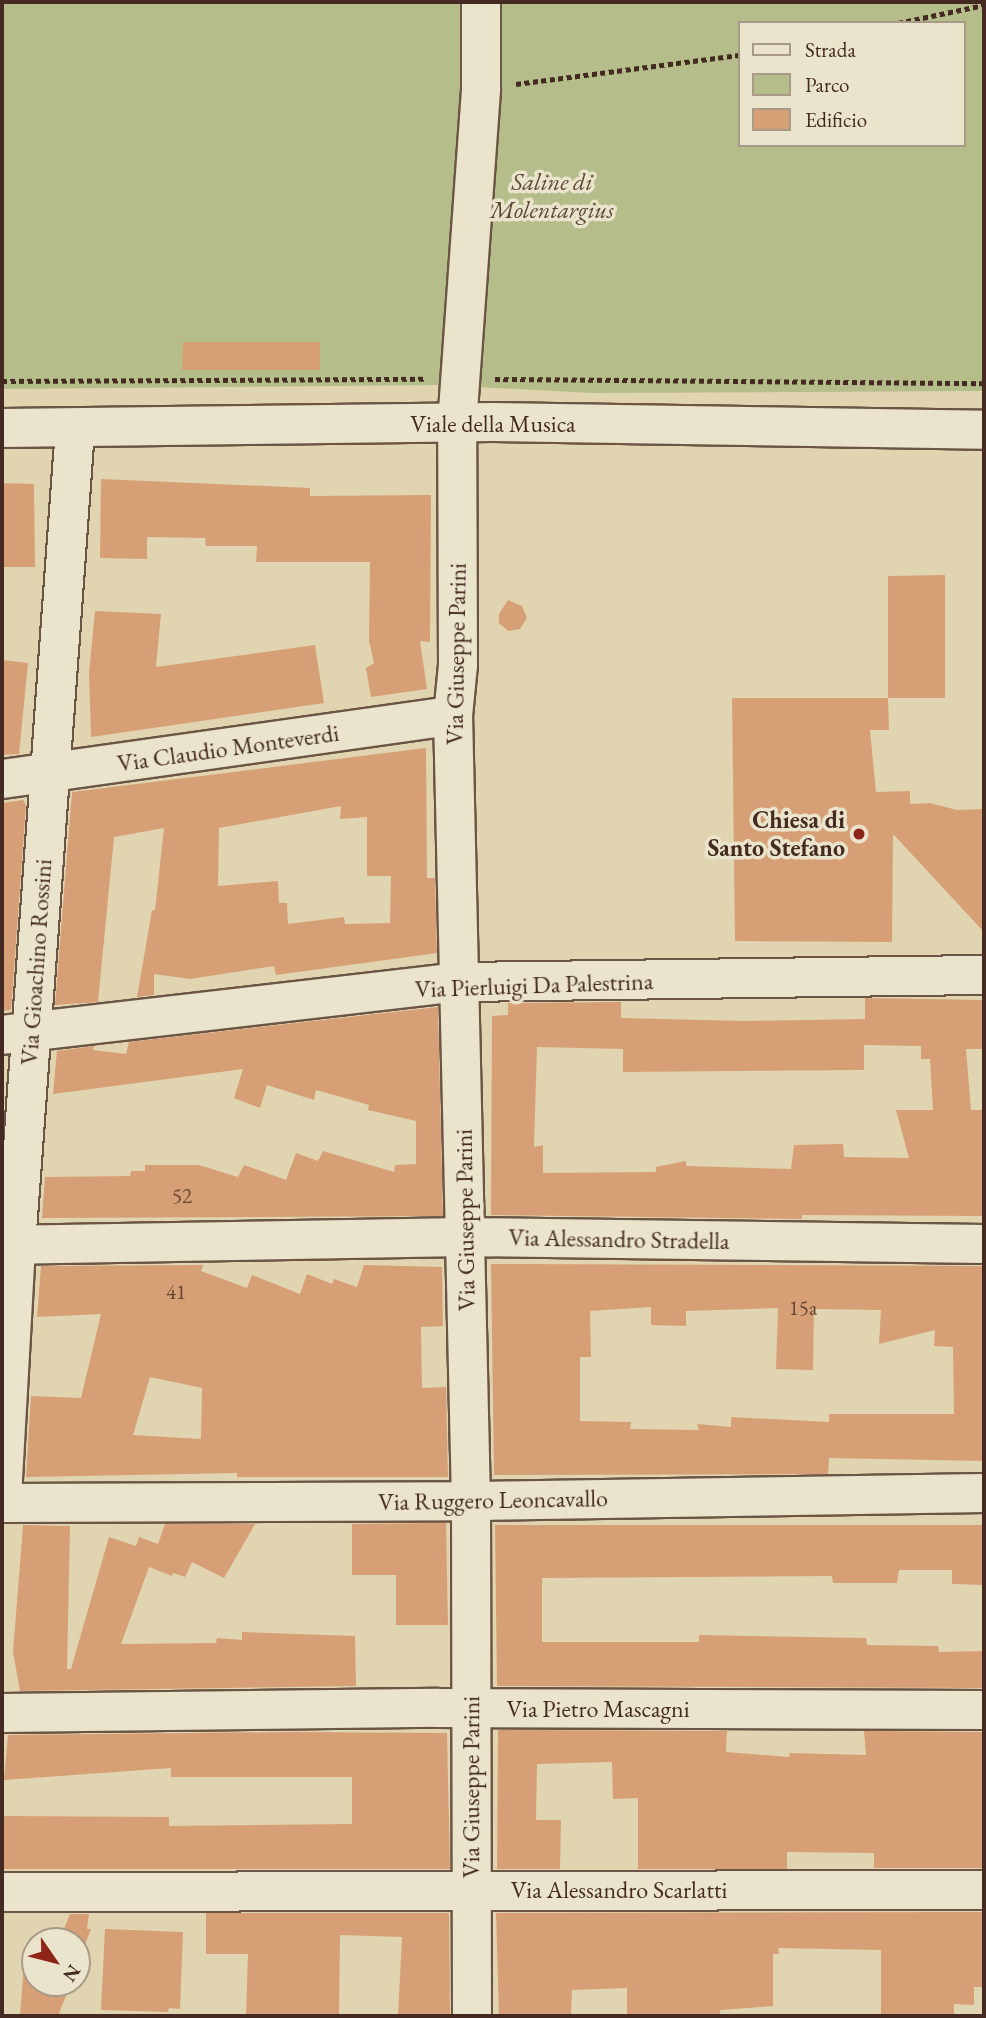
<!DOCTYPE html>
<style>
body{margin:0}
#map{position:relative;width:986px;height:2018px;overflow:hidden;background:#e0d5b0;font-family:"EB Garamond",serif}
div>[style]{position:absolute}
[style*='--x']{left:calc(var(--x)*1px);top:calc(var(--y)*1px);width:calc(var(--w)*1px);rotate:calc(var(--a)*1deg)}
.green>*{inset:0;background:#b5bd8a}
.building>*{inset:0;background:#d79f75}
.path>*{height:4.5px;margin-top:-2.25px;transform-origin:0;background:repeating-linear-gradient(90deg,#442a20 0 5px,transparent 0 8.5px)}
.roads{filter:drop-shadow(2px 0 #6b5544) drop-shadow(-2px 0 #6b5544) drop-shadow(0 2px #6b5544) drop-shadow(0 -2px #6b5544)}
.minor>*{height:38px;margin:-19px;padding:0 19px;transform-origin:19px;border-radius:19px;background:#ebe4cc}
.dots>*{width:19px;height:19px;translate:-50% -50%;box-sizing:border-box;border:4px solid #ebe4cc;border-radius:50%}
span{translate:-50% -50%;white-space:nowrap;text-align:center;line-height:1.15;-webkit-text-stroke:7px #ebe4cc;paint-order:stroke}
.number-label{font-size:21px;color:#694735}
.number-label span{-webkit-text-stroke-width:0}
.park-label{font-size:24px;color:#5b4735;font-style:italic}
.street-label{font-size:24px;color:#442a20}
.poi-label{font-size:24px;color:#442a20;font-weight:700}
.right{translate:-100% -50%;text-align:right}
.frame{position:absolute;inset:0;border:4px solid #442a20;pointer-events:none}
.legend{position:absolute;left:738px;top:21px;width:228px;height:126px;box-sizing:border-box;background:#ebe4cc;border:2px solid #a89a87;margin:0;padding:9px 12px;list-style:none;font-size:21px;color:#442a20}
.legend li{display:flex;align-items:center;gap:14px;height:35px}
.legend b{width:35px;border:2px solid #a89a87}
.north{position:absolute;left:21px;top:1927px;width:70px;height:70px;box-sizing:border-box;background:#ebe4cc;border:2px solid #a89a87;border-radius:50%;rotate:125deg;font-size:19px;font-weight:700;line-height:28px;text-align:center;color:#442a20}
.north::after{content:'';display:block;margin:auto;width:24px;height:32px;background:#8f2418;clip-path:polygon(50% 0,100% 100%,50% 72%,0 100%)}
</style>
<div id="map">
<div class="green">
<i style="clip-path:polygon(evenodd,2px 2px,984px 2px,984px 391px,593px 393px,438px 385px,2px 389px,2px 2px,739px 23px,963px 23px,963px 145px,739px 145px,739px 23px)"></i>
</div>
<div class="building">
<i style="clip-path:polygon(183px 342px,320px 342px,320px 370px,182px 370px)"></i>
<i style="clip-path:polygon(101px 479px,310px 488px,310px 496px,431px 495px,430px 642px,420px 641px,427px 689px,371px 697px,366px 668px,374px 663px,369px 641px,370px 562px,256px 562px,257px 546px,206px 546px,205px 538px,147px 537px,147px 559px,100px 558px)"></i>
<i style="clip-path:polygon(2px 483px,34px 484px,35px 567px,2px 567px)"></i>
<i style="clip-path:polygon(945px 575px,945px 698px,888px 698px,888px 576px)"></i>
<i style="clip-path:polygon(508px 600px,522px 606px,527px 618px,520px 629px,508px 631px,499px 623px,499px 614px)"></i>
<i style="clip-path:polygon(95px 611px,161px 614px,156px 667px,315px 645px,324px 703px,91px 737px,89px 673px)"></i>
<i style="clip-path:polygon(2px 660px,28px 663px,19px 754px,2px 755px)"></i>
<i style="clip-path:polygon(732px 698px,888px 698px,889px 730px,870px 730px,876px 792px,910px 791px,910px 804px,930px 803px,957px 810px,984px 809px,984px 932px,893px 834px,892px 942px,735px 941px)"></i>
<i style="clip-path:polygon(evenodd,426px 748px,427px 878px,435px 878px,437px 953px,276px 975px,274px 966px,190px 979px,154px 974px,154px 995px,137px 997px,152px 910px,155px 910px,164px 828px,114px 837px,98px 1002px,55px 1005px,72px 792px,426px 748px,341px 806px,340px 819px,367px 817px,367px 876px,391px 876px,390px 923px,345px 924px,344px 917px,288px 924px,287px 903px,279px 903px,278px 881px,218px 886px,219px 828px,341px 806px)"></i>
<i style="clip-path:polygon(23px 800px,26px 805px,11px 1010px,2px 1011px,2px 803px)"></i>
<i style="clip-path:polygon(evenodd,865px 998px,984px 1000px,984px 1049px,966px 1049px,971px 1110px,984px 1110px,984px 1216px,802px 1215px,802px 1219px,491px 1215px,492px 1016px,508px 1015px,508px 1003px,621px 1002px,621px 1018px,744px 1021px,865px 1019px,865px 998px,864px 1045px,921px 1046px,921px 1059px,930px 1059px,933px 1110px,896px 1110px,909px 1158px,844px 1157px,843px 1144px,794px 1145px,791px 1169px,686px 1166px,686px 1161px,656px 1167px,656px 1172px,543px 1173px,543px 1145px,534px 1147px,537px 1047px,623px 1049px,623px 1072px,864px 1070px,864px 1045px)"></i>
<i style="clip-path:polygon(438px 1007px,443px 1216px,42px 1218px,45px 1177px,130px 1176px,131px 1171px,145px 1171px,145px 1165px,199px 1165px,238px 1177px,244px 1165px,286px 1180px,296px 1153px,318px 1161px,323px 1151px,394px 1172px,395px 1165px,416px 1164px,416px 1121px,368px 1110px,369px 1105px,316px 1090px,314px 1100px,267px 1085px,260px 1108px,234px 1098px,243px 1069px,53px 1094px,57px 1051px,94px 1046px,93px 1050px,126px 1054px,129px 1042px)"></i>
<i style="clip-path:polygon(evenodd,491px 1264px,984px 1266px,984px 1461px,829px 1458px,828px 1474px,494px 1475px,491px 1264px,651px 1307px,651px 1325px,686px 1326px,686px 1311px,778px 1308px,776px 1369px,813px 1370px,814px 1309px,881px 1310px,879px 1344px,935px 1330px,934px 1346px,953px 1347px,954px 1414px,829px 1414px,829px 1422px,731px 1417px,731px 1427px,697px 1424px,699px 1430px,630px 1429px,631px 1422px,580px 1421px,580px 1357px,591px 1357px,590px 1311px,651px 1307px)"></i>
<i style="clip-path:polygon(evenodd,203px 1265px,201px 1271px,247px 1288px,252px 1275px,300px 1294px,307px 1274px,332px 1284px,334px 1279px,357px 1287px,364px 1265px,442px 1267px,443px 1326px,421px 1327px,422px 1388px,446px 1387px,448px 1477px,237px 1477px,237px 1473px,26px 1477px,31px 1396px,81px 1398px,101px 1314px,37px 1317px,41px 1266px,203px 1265px,150px 1377px,202px 1388px,201px 1439px,133px 1435px,150px 1377px)"></i>
<i style="clip-path:polygon(446px 1523px,448px 1625px,396px 1625px,396px 1575px,352px 1575px,352px 1524px)"></i>
<i style="clip-path:polygon(165px 1524px,255px 1524px,224px 1578px,192px 1562px,185px 1577px,173px 1573px,172px 1576px,149px 1567px,121px 1644px,216px 1643px,217px 1638px,242px 1640px,242px 1632px,355px 1636px,356px 1686px,20px 1691px,13px 1652px,23px 1525px,70px 1526px,67px 1669px,71px 1669px,109px 1537px,136px 1546px,139px 1537px,158px 1544px)"></i>
<i style="clip-path:polygon(495px 1525px,984px 1525px,984px 1585px,952px 1584px,952px 1570px,899px 1570px,897px 1583px,833px 1583px,832px 1576px,542px 1578px,542px 1642px,699px 1642px,699px 1635px,866px 1638px,867px 1645px,938px 1646px,939px 1652px,984px 1651px,984px 1688px,497px 1686px)"></i>
<i style="clip-path:polygon(498px 1730px,727px 1731px,726px 1752px,789px 1757px,790px 1753px,866px 1755px,864px 1731px,984px 1732px,984px 1868px,874px 1868px,874px 1853px,787px 1852px,787px 1869px,638px 1869px,638px 1798px,613px 1799px,612px 1762px,537px 1764px,536px 1820px,561px 1820px,560px 1869px,497px 1869px)"></i>
<i style="clip-path:polygon(290px 1732px,447px 1733px,450px 1869px,2px 1869px,2px 1816px,169px 1817px,169px 1826px,352px 1824px,352px 1777px,171px 1777px,171px 1768px,4px 1780px,8px 1735px)"></i>
<i style="clip-path:polygon(984px 1912px,984px 1987px,974px 1987px,974px 2005px,954px 2004px,954px 2016px,881px 2016px,881px 1950px,778px 1948px,779px 1954px,773px 1954px,773px 2006px,720px 2010px,720px 2016px,627px 2016px,627px 1988px,572px 1990px,571px 2016px,499px 2016px,496px 1913px)"></i>
<i style="clip-path:polygon(206px 1913px,449px 1913px,450px 2016px,398px 2016px,402px 1937px,340px 1935px,339px 2016px,246px 2016px,248px 1954px,206px 1954px)"></i>
<i style="clip-path:polygon(70px 1914px,89px 1914px,87px 1929px,91px 1929px,77px 1966px,77px 1941px,59px 1941px)"></i>
<i style="clip-path:polygon(105px 1929px,183px 1932px,180px 2009px,169px 2008px,168px 2012px,101px 2010px)"></i>
<i style="clip-path:polygon(25px 1951px,35px 1951px,35px 1983px,71px 1983px,58px 2016px,20px 2016px)"></i>
</div>
<div class="path">
<i style="--x:898;--y:23;--w:88;--a:-11.8"></i>
<i style="--x:516;--y:84;--w:225;--a:-7.4"></i>
<i style="--x:495;--y:379;--w:489;--a:0.5"></i>
<i style="--x:2;--y:381;--w:425;--a:-0.3"></i>
</div>
<div class="roads">
<div class="minor">
<i style="--x:2;--y:428;--w:491;--a:-0.7"></i>
<i style="--x:493;--y:422;--w:491;--a:0.9"></i>
<i style="--x:2;--y:779;--w:455;--a:-8"></i>
<i style="--x:2;--y:1035;--w:462;--a:-6.6"></i>
<i style="--x:461;--y:982;--w:523;--a:-0.77"></i>
<i style="--x:2;--y:1245;--w:463;--a:-1"></i>
<i style="--x:465;--y:1237;--w:519;--a:0.77"></i>
<i style="--x:2;--y:1497;--w:253;--a:-86.8"></i>
<i style="--x:16;--y:1244;--w:818;--a:-85.86"></i>
<i style="--x:2;--y:1503;--w:469;--a:-0.2"></i>
<i style="--x:471;--y:1501;--w:513;--a:-0.89"></i>
<i style="--x:2;--y:1713;--w:435;--a:-0.7"></i>
<i style="--x:437;--y:1708;--w:547;--a:0.21"></i>
<i style="--x:2;--y:1892;--w:982;--a:-0.12"></i>
<i style="--x:472;--y:2016;--w:515;--a:-90.11"></i>
<i style="--x:471;--y:1501;--w:785;--a:-91.31"></i>
<i style="--x:453;--y:716;--w:51;--a:-84.4"></i>
<i style="--x:458;--y:665;--w:240;--a:-90.2"></i>
<i style="--x:457;--y:425;--w:338;--a:-85.9"></i>
<i style="--x:481;--y:88;--w:86;--a:-90"></i>
</div>
</div>
<div class="dots">
<i style="left:859px;top:834px;background:#8f2418"></i>
</div>
<div class="number-label">
<span style="left:182px;top:1196px">52</span>
<span style="left:176px;top:1292px">41</span>
<span style="left:803px;top:1308px">15a</span>
</div>
<div class="park-label">
<span style="left:552px;top:196px">Saline di<br>Molentargius</span>
</div>
<div class="street-label">
<span style="left:493px;top:424px">Viale della Musica</span>
<span style="left:456px;top:654px;rotate:-89deg">Via Giuseppe Parini</span>
<span style="left:228px;top:748px;rotate:-8deg">Via Claudio Monteverdi</span>
<span style="left:36px;top:962px;rotate:-86deg">Via Gioachino Rossini</span>
<span style="left:534px;top:985px;rotate:-2deg">Via Pierluigi Da Palestrina</span>
<span style="left:465px;top:1220px;rotate:-91deg">Via Giuseppe Parini</span>
<span style="left:619px;top:1239px;rotate:1deg">Via Alessandro Stradella</span>
<span style="left:493px;top:1500px;rotate:-1deg">Via Ruggero Leoncavallo</span>
<span style="left:598px;top:1709px">Via Pietro Mascagni</span>
<span style="left:471px;top:1787px;rotate:-90deg">Via Giuseppe Parini</span>
<span style="left:619px;top:1890px">Via Alessandro Scarlatti</span>
</div>
<div class="poi-label">
<span class="right" style="left:845px;top:834px">Chiesa di<br>Santo Stefano</span>
</div>
<div class="frame"></div>
<ul class="legend">
<li><b style="height:9px;background:#ebe4cc"></b>Strada</li>
<li><b style="height:19px;background:#b5bd8a"></b>Parco</li>
<li><b style="height:19px;background:#d79f75"></b>Edificio</li>
</ul>
<div class="north">N</div>
</div>
